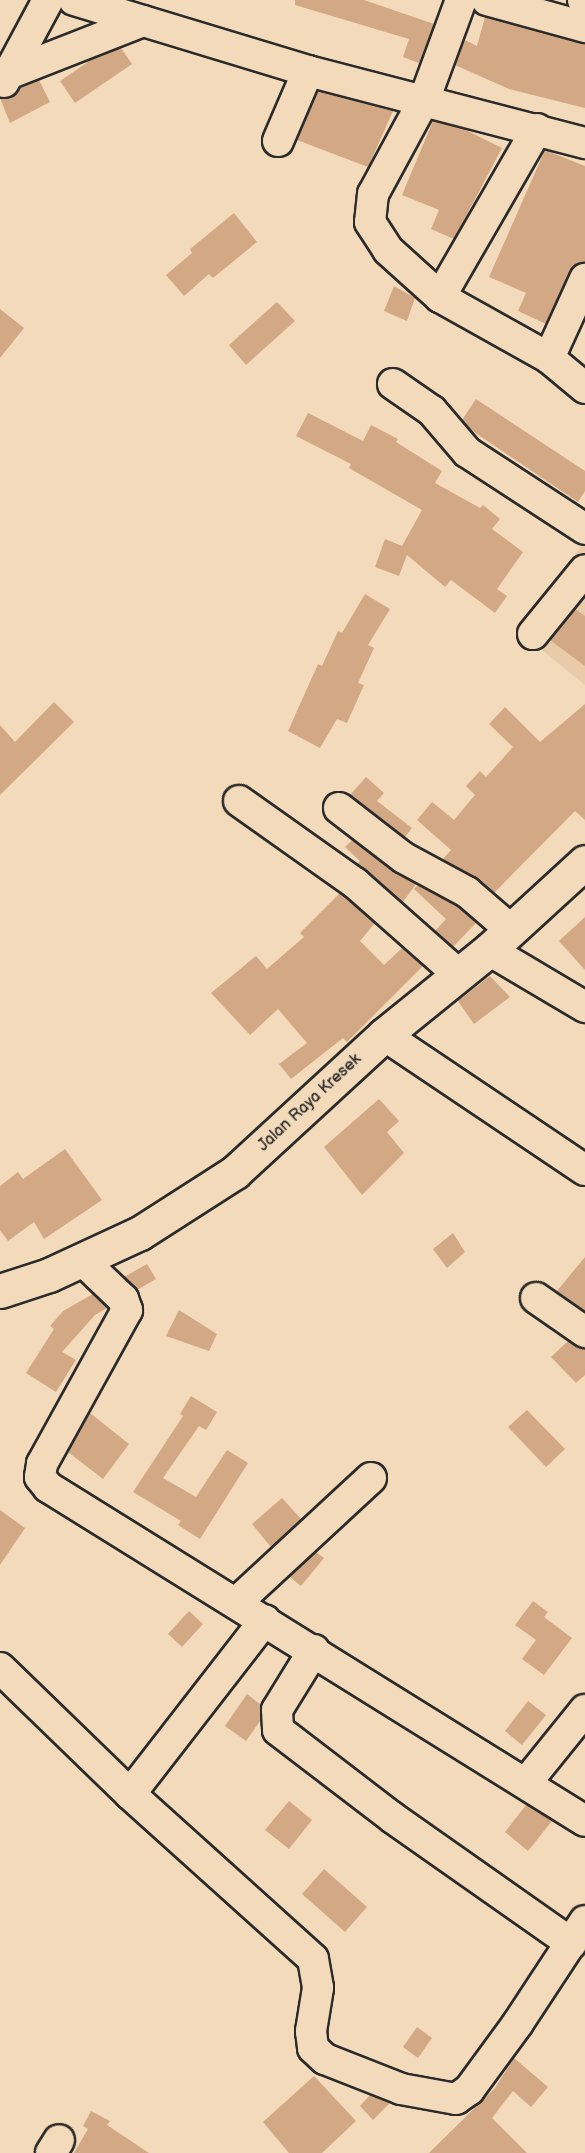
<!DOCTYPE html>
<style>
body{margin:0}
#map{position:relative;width:585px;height:2153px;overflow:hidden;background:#f2daba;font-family:"Balsamiq Sans",sans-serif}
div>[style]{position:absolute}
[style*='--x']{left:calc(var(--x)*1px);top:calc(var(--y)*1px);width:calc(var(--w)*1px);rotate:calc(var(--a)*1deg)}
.built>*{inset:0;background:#e9cbaa}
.building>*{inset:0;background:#d3a985}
.roads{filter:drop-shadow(2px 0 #2b2b2b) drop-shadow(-2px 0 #2b2b2b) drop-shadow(0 2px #2b2b2b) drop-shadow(0 -2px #2b2b2b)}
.minor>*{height:30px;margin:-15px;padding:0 15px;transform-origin:15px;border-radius:15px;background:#f2daba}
.major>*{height:33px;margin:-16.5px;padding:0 16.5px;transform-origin:16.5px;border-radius:16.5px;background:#f2daba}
span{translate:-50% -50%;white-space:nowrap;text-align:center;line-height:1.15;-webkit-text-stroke:6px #f2daba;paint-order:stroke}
.street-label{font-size:16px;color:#2b2b2b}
</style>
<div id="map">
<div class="built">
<i style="clip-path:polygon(585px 542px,585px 685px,515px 628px)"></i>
</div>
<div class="building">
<i style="clip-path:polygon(295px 0,364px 0,434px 24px,419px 63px,403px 57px,409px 39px,295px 5px)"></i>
<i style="clip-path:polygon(485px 17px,585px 44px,585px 108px,509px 89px,455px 65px,465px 40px,477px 46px)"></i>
<i style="clip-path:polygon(121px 48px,132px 64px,75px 103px,60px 81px,91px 60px)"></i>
<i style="clip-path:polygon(39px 80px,50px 102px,10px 123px,0 98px,13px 97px,21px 88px)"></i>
<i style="clip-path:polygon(318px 91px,393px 111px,368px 167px,297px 140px)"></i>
<i style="clip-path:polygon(433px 121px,464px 129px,502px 148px,454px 239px,431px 229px,439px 210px,402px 195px)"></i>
<i style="clip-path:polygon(545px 150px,585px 166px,585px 262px,570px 271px,546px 324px,518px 311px,526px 293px,489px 277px)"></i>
<i style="clip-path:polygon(234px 213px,257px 242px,213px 278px,209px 274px,184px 296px,166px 275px,192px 253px,190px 249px)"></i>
<i style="clip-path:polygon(394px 286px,415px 298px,407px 321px,384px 311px)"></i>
<i style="clip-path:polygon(277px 302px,295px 321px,246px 365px,229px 345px)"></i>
<i style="clip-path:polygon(0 309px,24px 328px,0 358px)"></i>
<i style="clip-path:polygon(476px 399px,585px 471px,585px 491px,578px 502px,471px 430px,462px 420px)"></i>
<i style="clip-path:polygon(308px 413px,363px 441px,371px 425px,398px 439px,396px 442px,442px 471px,435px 483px,480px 508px,483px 505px,500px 519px,492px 529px,523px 552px,497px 589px,507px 596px,495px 613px,451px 580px,445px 587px,407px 555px,399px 576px,375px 567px,385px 539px,402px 546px,422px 510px,349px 468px,351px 464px,296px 436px)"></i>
<i style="clip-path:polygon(365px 594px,390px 609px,368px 645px,374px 648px,358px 683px,364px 685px,347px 723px,337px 719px,320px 748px,288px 731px,318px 664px,322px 666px,338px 631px,342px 633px)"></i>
<i style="clip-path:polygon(575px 609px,585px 616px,585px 666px,550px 640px)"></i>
<i style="clip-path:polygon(54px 702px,74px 722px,0 795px,0 725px,15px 742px)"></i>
<i style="clip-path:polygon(585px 704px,585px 820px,575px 811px,494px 893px,443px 859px,451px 850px,417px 820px,432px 802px,454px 820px,475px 795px,466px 786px,480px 771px,486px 777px,513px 747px,489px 724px,505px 707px,540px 742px)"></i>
<i style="clip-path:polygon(366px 777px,384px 793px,377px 801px,412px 828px,405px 837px,350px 795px)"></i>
<i style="clip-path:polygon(352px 840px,416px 884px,403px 902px,357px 864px,360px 861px,345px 847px)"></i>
<i style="clip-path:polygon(418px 885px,457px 906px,476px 923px,453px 947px,435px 931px,446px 919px,414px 889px)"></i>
<i style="clip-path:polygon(340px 893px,375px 923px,360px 941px,384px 965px,402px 948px,423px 966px,347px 1042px,343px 1038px,291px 1079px,279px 1064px,307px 1043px,278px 1009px,250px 1035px,211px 993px,256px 956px,267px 969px,304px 937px,300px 933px)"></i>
<i style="clip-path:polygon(585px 917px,585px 970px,559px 941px)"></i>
<i style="clip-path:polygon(490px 976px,510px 997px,474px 1024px,458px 1001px)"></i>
<i style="clip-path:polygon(379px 1099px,399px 1121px,387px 1132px,404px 1153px,362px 1195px,324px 1147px)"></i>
<i style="clip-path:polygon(65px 1149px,102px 1200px,44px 1239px,34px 1222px,8px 1241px,0 1230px,0 1186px,18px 1172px,23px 1179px)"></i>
<i style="clip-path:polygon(453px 1233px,465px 1252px,447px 1268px,433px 1249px)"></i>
<i style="clip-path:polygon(585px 1257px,585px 1311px,557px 1291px)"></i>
<i style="clip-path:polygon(147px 1264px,156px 1279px,137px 1290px,124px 1277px)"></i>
<i style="clip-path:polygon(93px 1294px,107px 1308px,95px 1315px,62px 1352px,76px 1360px,56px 1392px,26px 1373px,54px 1329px,50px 1326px,63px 1311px)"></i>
<i style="clip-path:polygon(179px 1310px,217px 1334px,209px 1351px,166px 1336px)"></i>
<i style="clip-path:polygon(568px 1341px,585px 1349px,585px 1375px,576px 1383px,551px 1357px)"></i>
<i style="clip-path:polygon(191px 1396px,217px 1412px,206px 1430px,199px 1426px,163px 1478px,196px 1497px,227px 1450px,248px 1463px,200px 1539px,178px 1525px,181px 1521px,133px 1492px,183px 1416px,180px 1414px)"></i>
<i style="clip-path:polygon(527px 1410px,565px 1449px,546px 1467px,508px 1427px)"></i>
<i style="clip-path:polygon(90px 1413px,129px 1444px,103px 1479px,68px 1452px)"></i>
<i style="clip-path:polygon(282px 1498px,301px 1519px,271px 1547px,252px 1524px)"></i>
<i style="clip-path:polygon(0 1510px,25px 1528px,0 1565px)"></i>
<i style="clip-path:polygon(316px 1552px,324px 1558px,301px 1586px,290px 1577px)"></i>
<i style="clip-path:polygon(533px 1601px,548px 1612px,544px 1617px,572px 1638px,544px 1675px,522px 1659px,536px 1640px,515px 1625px)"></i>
<i style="clip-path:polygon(189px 1611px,203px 1624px,182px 1647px,168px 1634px)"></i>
<i style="clip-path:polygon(247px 1694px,261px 1705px,260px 1721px,246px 1741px,225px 1726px)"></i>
<i style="clip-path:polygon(528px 1701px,546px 1715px,522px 1745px,505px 1731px)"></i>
<i style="clip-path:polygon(289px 1801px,312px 1820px,289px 1849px,265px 1830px)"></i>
<i style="clip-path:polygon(526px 1805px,552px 1821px,528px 1851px,505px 1832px)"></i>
<i style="clip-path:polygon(324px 1869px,367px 1907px,345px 1932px,302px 1894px)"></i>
<i style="clip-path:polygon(417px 2027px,432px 2038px,418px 2058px,403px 2047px)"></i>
<i style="clip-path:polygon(514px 2058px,548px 2087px,531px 2107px,513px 2091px,492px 2118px,527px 2153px,429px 2153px,495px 2088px)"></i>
<i style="clip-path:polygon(314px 2076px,356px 2121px,322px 2153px,289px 2153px,263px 2122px)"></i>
<i style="clip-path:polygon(370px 2095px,390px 2103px,373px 2120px,360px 2106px)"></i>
<i style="clip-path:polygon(91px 2111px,110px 2121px,107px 2125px,149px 2153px,74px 2153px,88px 2129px,83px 2126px)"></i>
</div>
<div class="roads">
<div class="minor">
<i style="--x:74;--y:0;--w:245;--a:16.9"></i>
<i style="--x:308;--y:71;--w:286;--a:14.6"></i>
<i style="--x:461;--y:0;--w:104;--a:110.2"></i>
<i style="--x:425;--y:98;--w:109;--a:118.4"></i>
<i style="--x:373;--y:194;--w:28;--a:96"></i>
<i style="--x:370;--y:222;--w:33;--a:57"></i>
<i style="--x:388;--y:250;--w:70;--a:42.1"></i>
<i style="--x:440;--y:297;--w:125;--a:29.2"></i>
<i style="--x:549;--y:358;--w:47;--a:39.8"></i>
<i style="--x:487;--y:0;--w:102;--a:15.4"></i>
<i style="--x:583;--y:0;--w:2;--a:27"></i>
<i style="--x:8;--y:74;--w:145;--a:-21.4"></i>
<i style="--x:4;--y:82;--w:93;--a:-61.8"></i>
<i style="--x:278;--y:141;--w:76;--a:-66.8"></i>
<i style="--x:440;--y:297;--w:194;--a:-60"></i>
<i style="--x:549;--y:358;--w:87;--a:-65.5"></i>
<i style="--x:393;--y:384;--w:47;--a:34.7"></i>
<i style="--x:432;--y:411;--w:54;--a:49.5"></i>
<i style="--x:467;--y:452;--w:141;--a:33.1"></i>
<i style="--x:533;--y:634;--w:82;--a:-50.9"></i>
<i style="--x:239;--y:801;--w:142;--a:35.3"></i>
<i style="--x:355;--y:883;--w:139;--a:41.5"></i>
<i style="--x:339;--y:808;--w:82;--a:37.6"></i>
<i style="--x:404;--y:858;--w:72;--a:28.4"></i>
<i style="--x:467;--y:892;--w:58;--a:40.8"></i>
<i style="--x:489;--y:950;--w:112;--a:30.7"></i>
<i style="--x:384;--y:1035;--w:242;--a:33.9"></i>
<i style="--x:82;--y:1260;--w:57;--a:43.6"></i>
<i style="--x:123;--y:1299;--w:12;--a:70"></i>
<i style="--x:127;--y:1310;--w:176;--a:118.9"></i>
<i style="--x:42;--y:1464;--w:13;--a:99"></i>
<i style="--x:40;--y:1477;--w:13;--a:51"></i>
<i style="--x:48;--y:1487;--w:632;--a:31.88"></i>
<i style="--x:536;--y:1298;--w:60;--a:34.8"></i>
<i style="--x:236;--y:1603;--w:184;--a:-42.8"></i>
<i style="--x:314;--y:1650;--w:70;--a:121.7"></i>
<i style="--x:277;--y:1710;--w:20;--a:87"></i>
<i style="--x:278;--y:1730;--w:145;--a:37.4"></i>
<i style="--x:393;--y:1818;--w:218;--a:35.1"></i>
<i style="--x:0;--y:1668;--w:181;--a:44.1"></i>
<i style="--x:130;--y:1794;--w:246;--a:42"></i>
<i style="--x:313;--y:1959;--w:29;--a:80"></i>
<i style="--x:318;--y:1988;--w:44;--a:99.2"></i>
<i style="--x:311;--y:2031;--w:17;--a:83"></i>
<i style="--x:313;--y:2048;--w:16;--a:43"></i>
<i style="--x:325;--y:2059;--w:82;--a:21.5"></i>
<i style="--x:401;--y:2089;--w:56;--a:10.3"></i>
<i style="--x:456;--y:2099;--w:16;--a:-35"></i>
<i style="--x:469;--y:2090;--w:83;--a:-53.8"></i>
<i style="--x:518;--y:2023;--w:122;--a:-56.7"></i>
<i style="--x:526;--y:1783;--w:94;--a:-51.1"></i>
<i style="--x:130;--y:1794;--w:220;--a:-52.2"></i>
<i style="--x:51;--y:2153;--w:15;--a:-58"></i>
</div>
<div class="major">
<i style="--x:0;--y:1291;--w:52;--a:-18.1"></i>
<i style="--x:49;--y:1275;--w:100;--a:-24.8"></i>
<i style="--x:140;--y:1233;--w:113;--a:-32.7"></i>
<i style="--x:235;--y:1172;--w:202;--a:-42.6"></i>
<i style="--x:384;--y:1035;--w:135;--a:-39"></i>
<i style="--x:489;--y:950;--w:130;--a:-42.5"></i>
</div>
</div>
<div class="street-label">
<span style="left:310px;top:1103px;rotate:-43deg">Jalan Raya Kresek</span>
</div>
</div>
